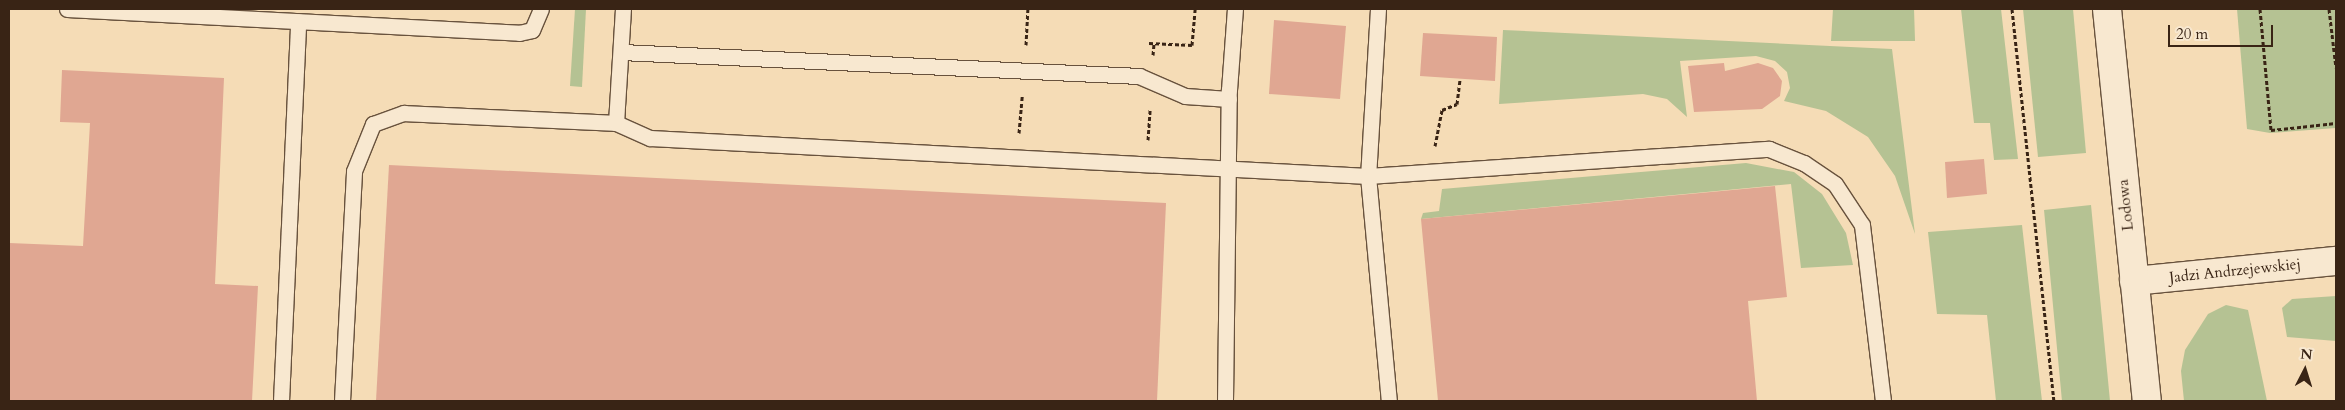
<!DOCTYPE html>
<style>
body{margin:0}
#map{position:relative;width:2345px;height:410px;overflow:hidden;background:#f5dcb6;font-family:Cardo,serif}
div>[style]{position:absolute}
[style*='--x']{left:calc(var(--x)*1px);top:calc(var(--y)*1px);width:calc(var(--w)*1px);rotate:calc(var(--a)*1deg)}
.green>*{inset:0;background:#b5c293}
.building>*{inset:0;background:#e0a792}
.path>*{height:3px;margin-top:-1.5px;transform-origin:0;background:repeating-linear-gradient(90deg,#392415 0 4px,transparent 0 6.5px)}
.roads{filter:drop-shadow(1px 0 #68523d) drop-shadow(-1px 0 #68523d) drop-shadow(0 1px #68523d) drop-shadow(0 -1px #68523d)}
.service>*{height:15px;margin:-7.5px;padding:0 7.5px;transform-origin:7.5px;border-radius:7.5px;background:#f8e8d0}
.minor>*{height:28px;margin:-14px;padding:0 14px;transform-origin:14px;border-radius:14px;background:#f8e8d0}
.tertiary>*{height:28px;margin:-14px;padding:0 14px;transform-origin:14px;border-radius:14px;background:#f8e8d0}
span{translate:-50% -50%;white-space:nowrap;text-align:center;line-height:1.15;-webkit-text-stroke:5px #f8e8d0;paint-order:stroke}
.street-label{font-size:15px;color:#392415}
.frame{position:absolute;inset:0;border:10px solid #392415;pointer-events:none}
.north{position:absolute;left:2280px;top:345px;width:50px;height:50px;-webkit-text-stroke:4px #f8e8d0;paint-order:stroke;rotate:5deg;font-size:14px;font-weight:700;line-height:20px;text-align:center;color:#392415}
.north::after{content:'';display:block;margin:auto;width:18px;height:22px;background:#392415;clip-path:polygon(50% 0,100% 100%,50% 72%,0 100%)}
.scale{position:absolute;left:2168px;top:25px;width:105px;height:22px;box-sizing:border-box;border:2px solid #392415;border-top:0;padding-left:6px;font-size:15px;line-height:18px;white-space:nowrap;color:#392415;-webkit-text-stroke:4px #f8e8d0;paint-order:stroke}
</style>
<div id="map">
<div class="green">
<i style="clip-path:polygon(575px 9px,586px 9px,582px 87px,570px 86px)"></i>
<i style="clip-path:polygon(1833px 9px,1914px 9px,1915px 41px,1831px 41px)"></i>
<i style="clip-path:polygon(1961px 9px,2001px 9px,2018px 159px,1994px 160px,1990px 123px,1974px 123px)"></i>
<i style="clip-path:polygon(2023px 9px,2073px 9px,2086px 153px,2038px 157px)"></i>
<i style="clip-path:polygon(2237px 9px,2336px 9px,2336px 128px,2270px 133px,2247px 129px)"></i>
<i style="clip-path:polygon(1503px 30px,1892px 49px,1915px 234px,1895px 176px,1868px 137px,1826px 111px,1784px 101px,1790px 88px,1787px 72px,1775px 61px,1756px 56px,1680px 61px,1687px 117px,1667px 99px,1643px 94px,1499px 104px)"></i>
<i style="clip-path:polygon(1746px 163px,1794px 172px,1822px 194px,1846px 233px,1853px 265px,1801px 268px,1791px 184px,1421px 219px,1423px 213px,1439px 211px,1442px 189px)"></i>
<i style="clip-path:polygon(2091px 205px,2110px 401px,2062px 401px,2044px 210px)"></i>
<i style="clip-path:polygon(2022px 225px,2042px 401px,1996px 401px,1987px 315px,1937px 314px,1928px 232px)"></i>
<i style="clip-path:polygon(2336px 296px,2336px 341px,2287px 337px,2282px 308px,2292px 299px)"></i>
<i style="clip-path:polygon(2226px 305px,2248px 310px,2267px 401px,2184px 401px,2181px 371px,2185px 350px,2208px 314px)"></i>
</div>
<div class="building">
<i style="clip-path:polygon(1274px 20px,1346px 26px,1340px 99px,1269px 94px)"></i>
<i style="clip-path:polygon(1423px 33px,1497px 37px,1495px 81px,1420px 76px)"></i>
<i style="clip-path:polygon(1724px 63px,1725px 71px,1758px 63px,1773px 68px,1782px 81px,1780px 96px,1762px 109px,1694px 112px,1688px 66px)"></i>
<i style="clip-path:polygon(62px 70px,224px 78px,215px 284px,258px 286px,252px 401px,9px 401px,9px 243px,83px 246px,90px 123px,60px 122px)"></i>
<i style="clip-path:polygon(1984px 159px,1987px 194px,1947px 198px,1945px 162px)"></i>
<i style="clip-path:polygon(389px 165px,1166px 203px,1157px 401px,376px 401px)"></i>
<i style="clip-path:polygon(1775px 186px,1787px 297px,1748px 301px,1757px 401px,1438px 401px,1421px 219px)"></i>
</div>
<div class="path">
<i style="--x:2012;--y:9;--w:394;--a:83.9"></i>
<i style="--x:2260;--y:9;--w:121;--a:84.8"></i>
<i style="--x:2271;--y:130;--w:65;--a:-6.1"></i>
<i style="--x:2329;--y:9;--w:59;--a:83.2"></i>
<i style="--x:1149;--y:43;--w:43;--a:2.7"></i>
<i style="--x:1192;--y:45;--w:36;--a:-85"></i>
<i style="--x:1026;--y:45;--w:36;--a:-87"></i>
<i style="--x:1153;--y:55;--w:12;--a:-85"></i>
<i style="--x:1019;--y:133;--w:37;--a:-85"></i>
<i style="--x:1148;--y:140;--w:31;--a:-86"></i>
<i style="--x:1435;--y:146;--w:37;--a:-79"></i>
<i style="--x:1442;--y:110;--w:16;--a:-22"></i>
<i style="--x:1457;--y:104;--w:25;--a:-83"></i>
</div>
<div class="roads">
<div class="service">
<i style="--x:67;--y:9;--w:453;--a:3"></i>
<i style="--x:519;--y:33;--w:13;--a:-13"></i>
<i style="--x:532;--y:30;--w:23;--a:-67"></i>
<i style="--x:1378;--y:9;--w:167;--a:93.4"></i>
<i style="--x:1368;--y:176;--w:226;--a:84.7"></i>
<i style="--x:621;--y:52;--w:519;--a:2.65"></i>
<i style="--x:1139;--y:76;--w:50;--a:23.5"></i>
<i style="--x:1185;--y:96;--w:44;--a:3.9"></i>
<i style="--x:616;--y:123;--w:37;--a:24"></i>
<i style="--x:650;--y:138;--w:719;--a:3.03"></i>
<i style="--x:1368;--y:176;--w:402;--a:-3.9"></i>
<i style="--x:1769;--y:149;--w:38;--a:22"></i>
<i style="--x:1804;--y:163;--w:37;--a:34"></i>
<i style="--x:1835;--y:184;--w:49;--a:56.6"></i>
<i style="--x:1862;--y:225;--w:177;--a:83.2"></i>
<i style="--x:281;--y:401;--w:380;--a:-87.4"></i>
<i style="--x:342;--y:401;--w:230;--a:-87"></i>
<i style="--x:354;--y:171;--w:51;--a:-68"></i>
<i style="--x:373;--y:124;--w:33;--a:-20"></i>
<i style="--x:404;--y:113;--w:212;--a:2.7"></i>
<i style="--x:616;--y:123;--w:114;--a:-86.5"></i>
<i style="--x:1225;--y:401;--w:311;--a:-89.3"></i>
<i style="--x:1229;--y:90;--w:81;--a:-85.8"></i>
</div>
<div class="minor">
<i style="--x:2134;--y:281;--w:203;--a:-5.7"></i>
</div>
<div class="tertiary">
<i style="--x:2107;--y:9;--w:394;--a:84.2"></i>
</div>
</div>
<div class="street-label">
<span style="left:2126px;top:205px;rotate:-96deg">Lodowa</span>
<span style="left:2235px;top:271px;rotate:-6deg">Jadzi Andrzejewskiej</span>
</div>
<div class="frame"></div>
<div class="north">N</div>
<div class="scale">20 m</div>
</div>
